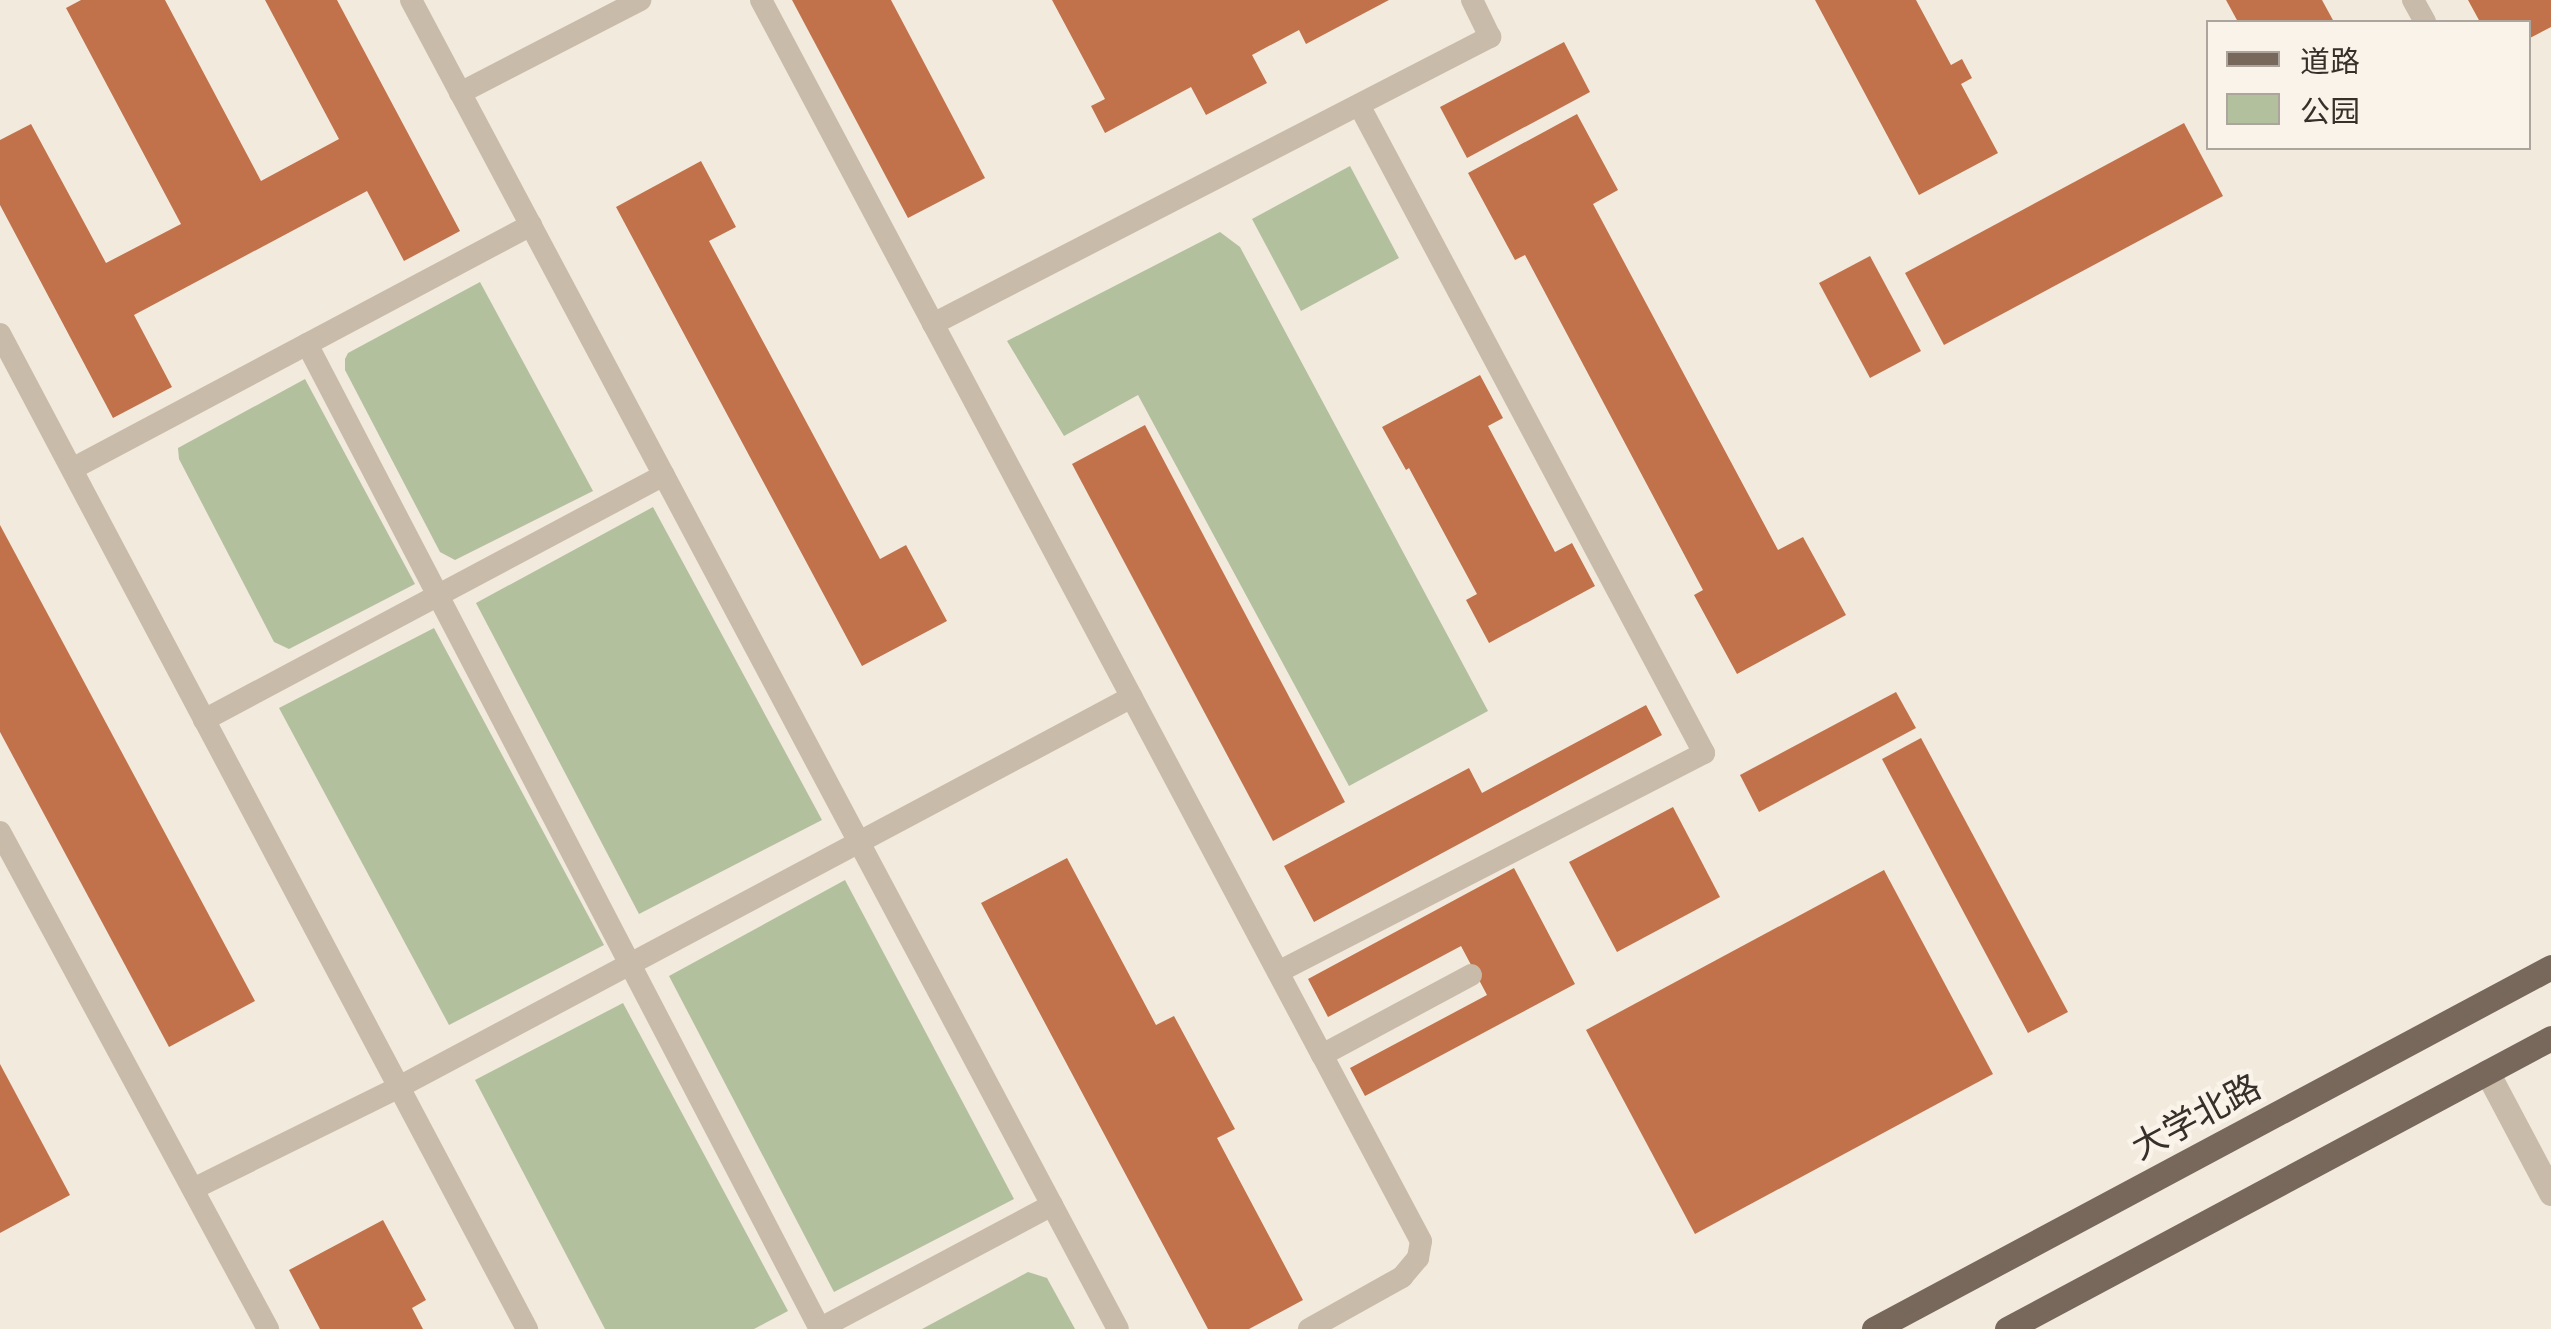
<!DOCTYPE html>
<meta charset="utf-8">
<style>
body{margin:0}
#map{position:relative;width:2551px;height:1329px;overflow:hidden;background:#f2eadd;font-family:Raleway,"Noto Sans SC",sans-serif}
div>[style]{position:absolute}
[style*='--x']{left:calc(var(--x)*1px);top:calc(var(--y)*1px);width:calc(var(--w)*1px);rotate:calc(var(--a)*1deg)}
.green>*{inset:0;background:#b2c09e}
.building>*{inset:0;background:#c2724b}
.lane>*{height:22px;margin:-11px;padding:0 11px;transform-origin:11px;border-radius:11px;background:#c9bba9}
.street>*{height:25px;margin:-12.5px;padding:0 12.5px;transform-origin:12.5px;border-radius:12.5px;background:#c9bba9}
.primary>*{height:25px;margin:-12.5px;padding:0 12.5px;transform-origin:12.5px;border-radius:12.5px;background:#78675b}
span{translate:-50% -50%;white-space:nowrap;text-align:center;line-height:1.15;-webkit-text-stroke:9px #f9f3ea;paint-order:stroke}
.street-label{font-size:35px;color:#372f29}
.legend{position:absolute;left:2206px;top:20px;width:325px;height:130px;box-sizing:border-box;background:#f9f3ea;border:2px solid #aba59d;margin:0;padding:12px 18px;list-style:none;font-size:30px;color:#372f29}
.legend li{display:flex;align-items:center;gap:20px;height:50px}
.legend b{width:50px;border:2px solid #aba59d}
</style>
<div id="map">
<div class="green">
<i style="clip-path:polygon(1350px 166px,1399px 258px,1301px 311px,1252px 219px)"></i>
<i style="clip-path:polygon(1220px 232px,1240px 247px,1488px 711px,1349px 786px,1138px 395px,1064px 436px,1007px 341px)"></i>
<i style="clip-path:polygon(480px 282px,593px 491px,455px 560px,440px 552px,345px 370px,345px 359px,348px 353px)"></i>
<i style="clip-path:polygon(305px 379px,415px 584px,289px 649px,274px 642px,179px 459px,178px 448px)"></i>
<i style="clip-path:polygon(653px 507px,822px 820px,639px 914px,476px 603px)"></i>
<i style="clip-path:polygon(434px 628px,604px 945px,449px 1025px,279px 708px)"></i>
<i style="clip-path:polygon(845px 880px,1014px 1199px,834px 1292px,669px 976px)"></i>
<i style="clip-path:polygon(623px 1003px,788px 1311px,754px 1329px,605px 1329px,475px 1080px)"></i>
<i style="clip-path:polygon(1028px 1272px,1047px 1278px,1075px 1329px,922px 1329px)"></i>
</div>
<div class="building">
<i style="clip-path:polygon(81px 0,165px 0,261px 181px,339px 139px,265px 0,337px 0,460px 231px,404px 261px,367px 191px,134px 315px,172px 387px,113px 418px,0 205px,0 140px,31px 124px,106px 263px,181px 224px,66px 8px)"></i>
<i style="clip-path:polygon(792px 0,891px 0,985px 178px,908px 218px)"></i>
<i style="clip-path:polygon(1052px 0,1389px 0,1306px 44px,1299px 30px,1252px 55px,1267px 83px,1206px 115px,1191px 87px,1105px 133px,1091px 106px,1105px 99px)"></i>
<i style="clip-path:polygon(1815px 0,1916px 0,1951px 65px,1962px 59px,1972px 78px,1961px 84px,1998px 153px,1919px 195px)"></i>
<i style="clip-path:polygon(2226px 0,2322px 0,2334px 22px,2238px 22px)"></i>
<i style="clip-path:polygon(2468px 0,2551px 0,2551px 27px,2528px 39px,2528px 22px,2480px 22px)"></i>
<i style="clip-path:polygon(1564px 42px,1590px 92px,1467px 158px,1440px 107px)"></i>
<i style="clip-path:polygon(1577px 114px,1618px 190px,1593px 204px,1778px 550px,1803px 537px,1846px 615px,1737px 674px,1694px 595px,1703px 590px,1525px 255px,1515px 260px,1468px 173px)"></i>
<i style="clip-path:polygon(2184px 123px,2223px 196px,1944px 345px,1905px 273px)"></i>
<i style="clip-path:polygon(701px 161px,736px 227px,709px 241px,880px 559px,906px 545px,947px 621px,862px 666px,616px 207px)"></i>
<i style="clip-path:polygon(1870px 256px,1921px 351px,1870px 378px,1819px 283px)"></i>
<i style="clip-path:polygon(1480px 375px,1503px 418px,1488px 426px,1555px 552px,1572px 543px,1595px 586px,1489px 643px,1466px 600px,1477px 594px,1409px 468px,1406px 470px,1382px 427px)"></i>
<i style="clip-path:polygon(1145px 425px,1345px 802px,1273px 841px,1072px 464px)"></i>
<i style="clip-path:polygon(0 525px,255px 1001px,169px 1047px,0 732px)"></i>
<i style="clip-path:polygon(1896px 692px,1916px 728px,1759px 812px,1740px 775px)"></i>
<i style="clip-path:polygon(1646px 705px,1662px 735px,1314px 922px,1284px 866px,1469px 768px,1482px 793px)"></i>
<i style="clip-path:polygon(1921px 738px,2068px 1012px,2028px 1033px,1882px 759px)"></i>
<i style="clip-path:polygon(1673px 807px,1720px 897px,1617px 952px,1569px 862px)"></i>
<i style="clip-path:polygon(1067px 858px,1156px 1025px,1174px 1016px,1235px 1129px,1217px 1138px,1303px 1300px,1249px 1329px,1208px 1329px,981px 903px)"></i>
<i style="clip-path:polygon(1514px 868px,1575px 984px,1365px 1096px,1350px 1068px,1487px 995px,1461px 946px,1328px 1017px,1308px 979px)"></i>
<i style="clip-path:polygon(1884px 870px,1993px 1074px,1695px 1234px,1586px 1030px)"></i>
<i style="clip-path:polygon(0 1064px,70px 1195px,0 1233px)"></i>
<i style="clip-path:polygon(383px 1220px,426px 1300px,412px 1308px,423px 1329px,320px 1329px,289px 1270px)"></i>
</div>
<div class="lane">
<i style="--x:411;--y:0;--w:1505;--a:61.99"></i>
<i style="--x:761;--y:0;--w:1195;--a:62"></i>
<i style="--x:2413;--y:0;--w:25;--a:61"></i>
<i style="--x:460;--y:93;--w:203;--a:-27.3"></i>
<i style="--x:933;--y:324;--w:627;--a:-27.26"></i>
<i style="--x:1490;--y:37;--w:41;--a:-115.9"></i>
<i style="--x:0;--y:334;--w:1126;--a:62.09"></i>
<i style="--x:307;--y:344;--w:1111;--a:62.49"></i>
<i style="--x:72;--y:469;--w:520;--a:-27.99"></i>
<i style="--x:204;--y:720;--w:521;--a:-28.04"></i>
<i style="--x:0;--y:832;--w:565;--a:61.66"></i>
<i style="--x:1278;--y:972;--w:479;--a:-27.2"></i>
<i style="--x:1704;--y:753;--w:734;--a:-118.03"></i>
<i style="--x:193;--y:1189;--w:230;--a:-26.3"></i>
<i style="--x:399;--y:1087;--w:830;--a:-28.02"></i>
<i style="--x:819;--y:1329;--w:264;--a:-28"></i>
<i style="--x:1309;--y:1329;--w:107;--a:-29.2"></i>
<i style="--x:1402;--y:1277;--w:25;--a:-50"></i>
<i style="--x:1418;--y:1258;--w:17;--a:-80"></i>
<i style="--x:1421;--y:1241;--w:211;--a:-118"></i>
<i style="--x:1322;--y:1055;--w:169;--a:-28.2"></i>
</div>
<div class="street">
<i style="--x:2487;--y:1072;--w:137;--a:62.1"></i>
</div>
<div class="primary">
<i style="--x:1874;--y:1329;--w:768;--a:-28.13"></i>
<i style="--x:2007;--y:1329;--w:617;--a:-28.14"></i>
</div>
<div class="street-label">
<span style="left:2196px;top:1117px;rotate:-28deg">大学北路</span>
</div>
<ul class="legend">
<li><b style="height:12px;background:#78675b"></b>道路</li>
<li><b style="height:28px;background:#b2c09e"></b>公园</li>
</ul>
</div>
